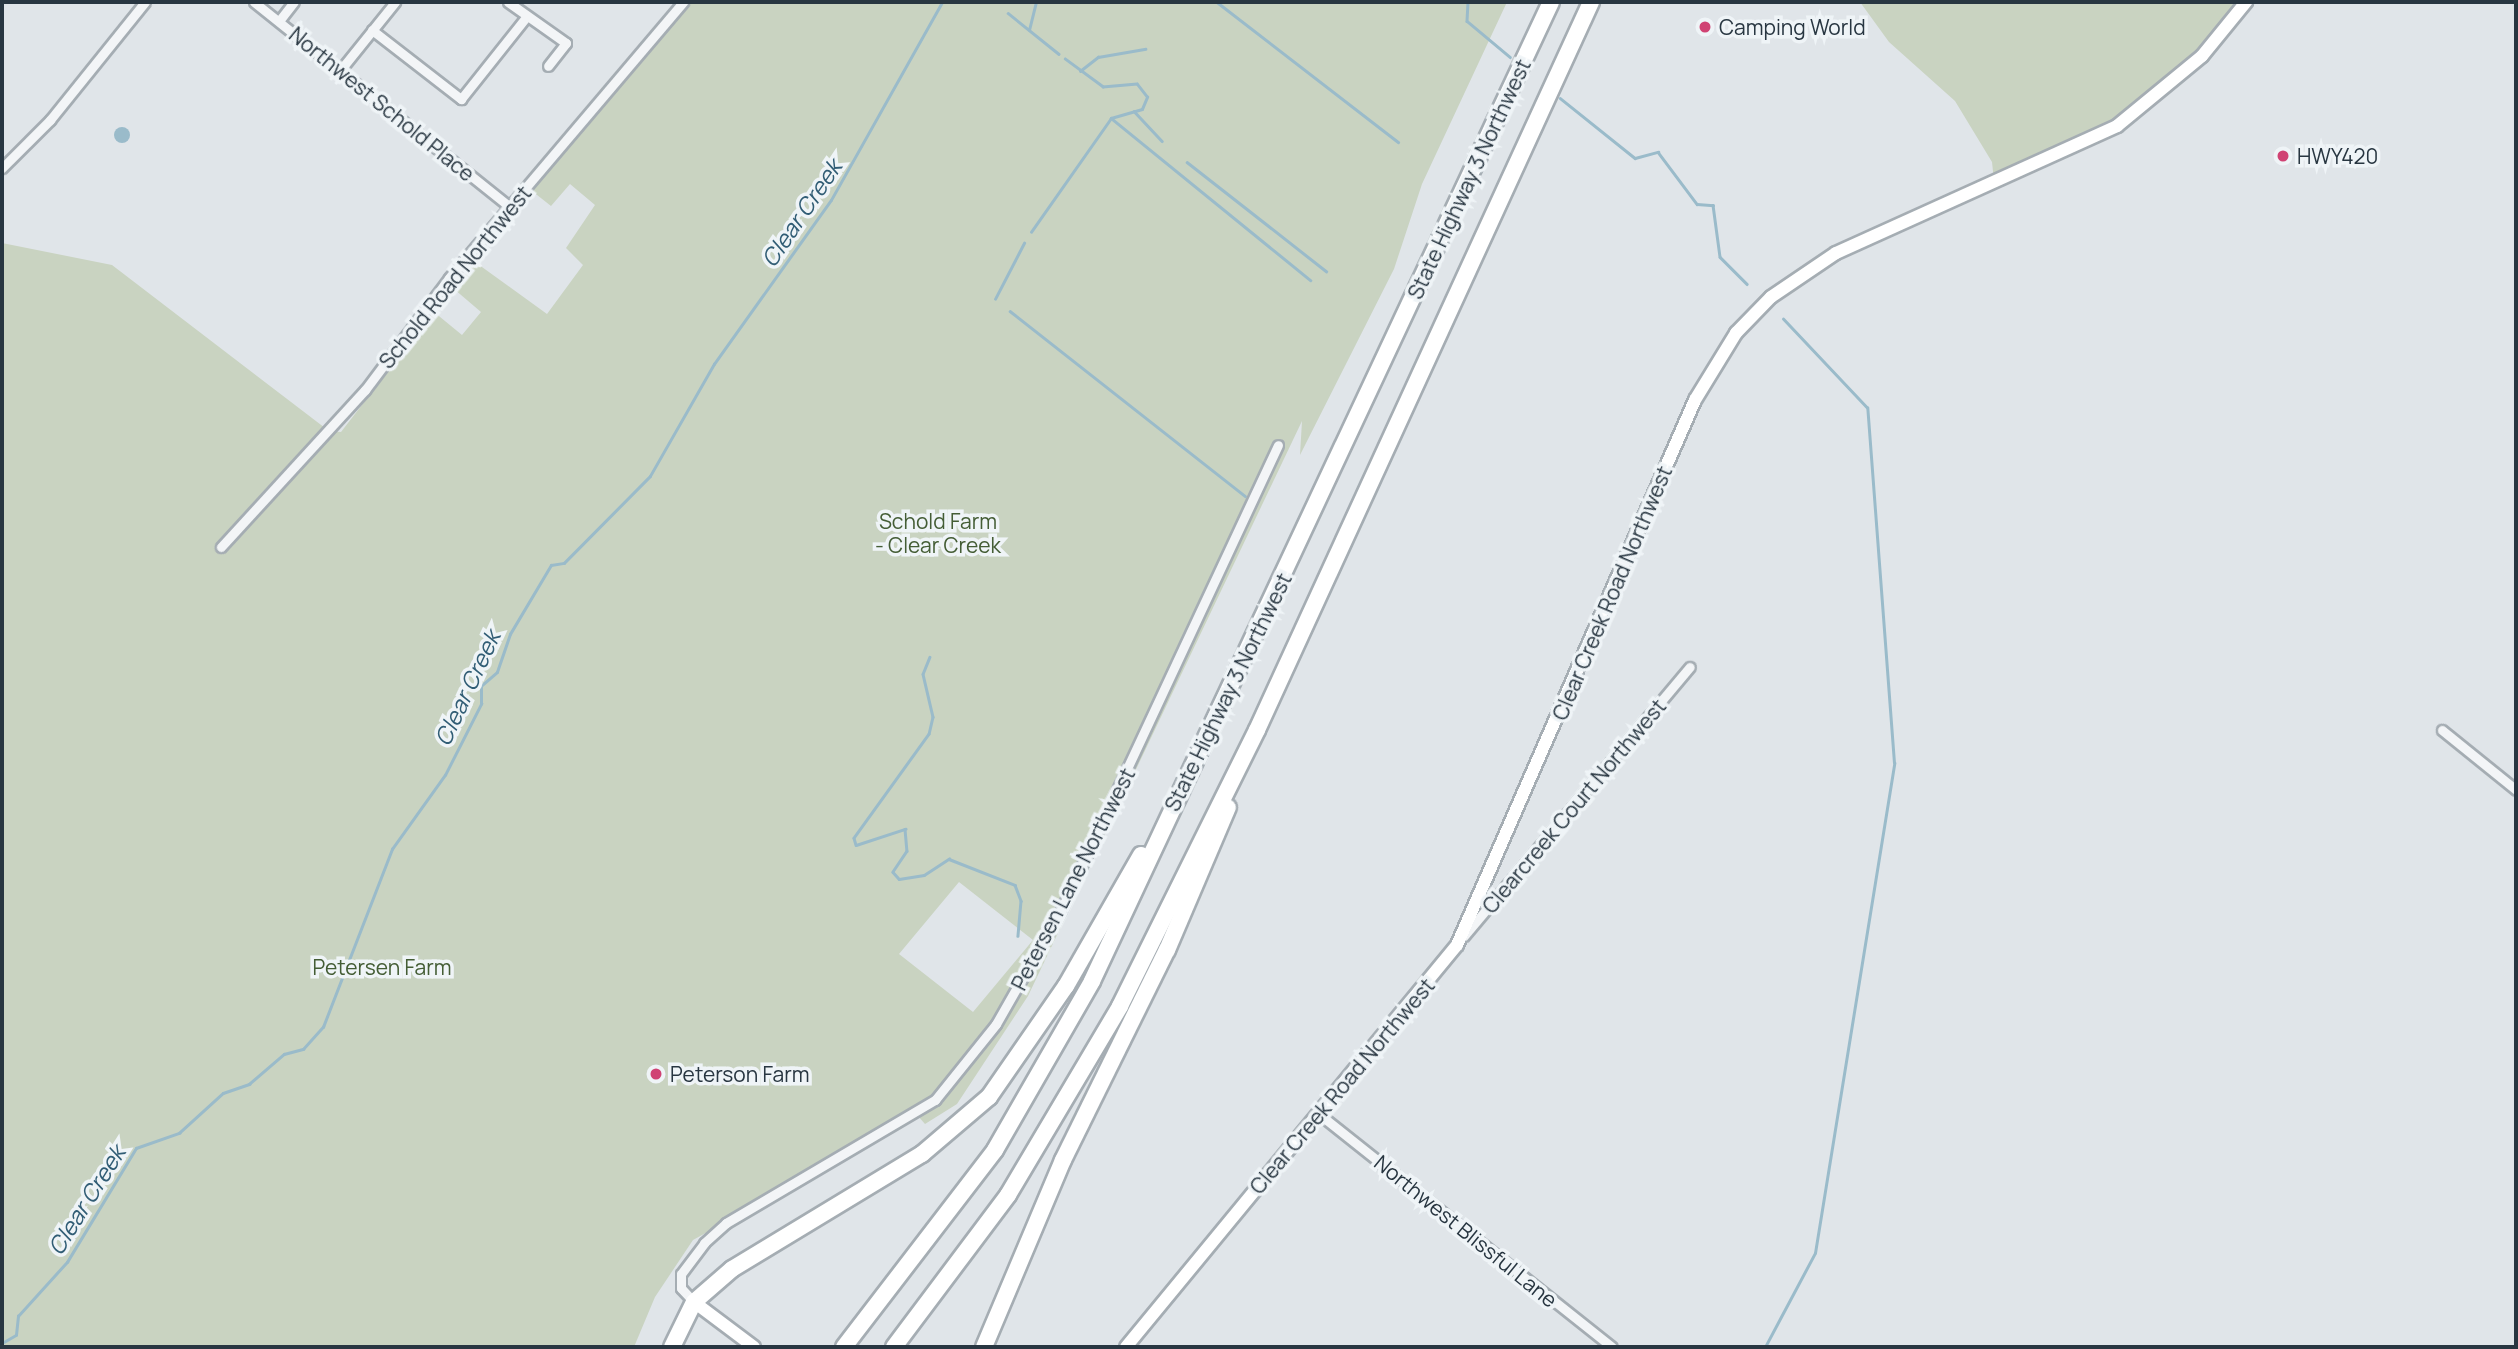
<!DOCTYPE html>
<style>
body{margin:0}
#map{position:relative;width:2518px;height:1349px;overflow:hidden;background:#e0e5e9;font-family:Manrope,sans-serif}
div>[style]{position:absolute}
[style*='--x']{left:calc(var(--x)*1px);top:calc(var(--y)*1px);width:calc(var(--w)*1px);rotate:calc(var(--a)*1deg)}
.green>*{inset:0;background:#c9d3c1}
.water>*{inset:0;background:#9abbca}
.round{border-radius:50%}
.stream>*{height:2.5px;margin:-1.25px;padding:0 1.25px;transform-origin:1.25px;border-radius:1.25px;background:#9abbca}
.roads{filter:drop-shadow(2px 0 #a5adb3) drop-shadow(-2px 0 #a5adb3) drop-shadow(0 2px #a5adb3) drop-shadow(0 -2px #a5adb3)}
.street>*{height:9px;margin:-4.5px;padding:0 4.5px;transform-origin:4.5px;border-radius:4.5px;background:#f3f5f7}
.secondary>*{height:12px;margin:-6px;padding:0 6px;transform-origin:6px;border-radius:6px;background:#fff}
.highway>*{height:16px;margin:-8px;padding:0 8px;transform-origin:8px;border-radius:8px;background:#fff}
.dots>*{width:19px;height:19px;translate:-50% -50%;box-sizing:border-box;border:4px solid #eff4f7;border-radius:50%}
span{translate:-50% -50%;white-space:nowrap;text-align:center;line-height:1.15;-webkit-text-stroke:7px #eff4f7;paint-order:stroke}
.poi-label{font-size:21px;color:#283641}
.left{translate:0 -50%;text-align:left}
.street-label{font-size:21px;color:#283641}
.park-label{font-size:21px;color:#445d35}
.water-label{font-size:23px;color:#315d75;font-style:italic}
.frame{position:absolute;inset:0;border:4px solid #283641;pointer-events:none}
</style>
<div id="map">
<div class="green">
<i style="clip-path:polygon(evenodd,688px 2px,1507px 2px,1422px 184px,1394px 269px,1300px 455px,1302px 421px,1028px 996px,957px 1104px,925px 1124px,918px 1116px,693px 1240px,655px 1297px,634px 1347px,2px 1347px,2px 243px,112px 265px,329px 431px,341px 432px,434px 312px,462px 335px,481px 312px,454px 289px,475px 262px,547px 314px,583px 265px,566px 248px,595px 205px,570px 184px,551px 206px,532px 191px,688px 2px,959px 882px,1033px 940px,973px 1012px,899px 954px,959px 882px)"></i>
<i style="clip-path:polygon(1860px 2px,2246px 2px,2202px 56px,2136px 112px,1994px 181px,1992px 162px,1955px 101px,1889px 42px)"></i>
</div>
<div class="water">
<i class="round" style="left:114px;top:127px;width:16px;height:16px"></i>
</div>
<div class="stream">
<i style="--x:1217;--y:2;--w:229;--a:37.7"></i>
<i style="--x:1468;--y:2;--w:19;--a:93"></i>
<i style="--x:1467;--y:21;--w:56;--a:39.9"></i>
<i style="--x:1008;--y:13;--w:65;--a:38.8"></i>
<i style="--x:1029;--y:30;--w:29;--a:-76"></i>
<i style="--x:1080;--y:71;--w:23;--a:-38"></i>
<i style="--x:1098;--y:57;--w:48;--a:-9.7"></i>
<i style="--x:1560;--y:98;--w:96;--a:38.7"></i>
<i style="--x:1635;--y:158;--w:24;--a:-15"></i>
<i style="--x:1658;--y:152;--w:65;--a:53.1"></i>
<i style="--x:1697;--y:204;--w:16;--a:4"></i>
<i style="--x:1713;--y:205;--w:52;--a:82.3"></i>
<i style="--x:1720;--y:257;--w:38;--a:45"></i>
<i style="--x:1134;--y:111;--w:41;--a:47"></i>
<i style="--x:1111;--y:118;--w:257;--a:39.1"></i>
<i style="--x:1187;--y:162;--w:177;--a:38.1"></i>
<i style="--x:1031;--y:232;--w:139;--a:-54.9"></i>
<i style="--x:1111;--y:118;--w:32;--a:-16"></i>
<i style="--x:1142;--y:109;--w:13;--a:-67"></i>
<i style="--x:1147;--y:97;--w:16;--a:-128"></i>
<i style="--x:1137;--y:84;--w:34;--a:175"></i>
<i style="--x:1103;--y:87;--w:47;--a:-143.6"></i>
<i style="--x:995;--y:299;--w:63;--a:-62.6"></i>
<i style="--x:1010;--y:311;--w:299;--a:38.2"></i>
<i style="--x:930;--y:657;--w:18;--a:112"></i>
<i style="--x:923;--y:674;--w:44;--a:76.9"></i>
<i style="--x:933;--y:717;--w:17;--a:103"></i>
<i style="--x:929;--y:734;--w:128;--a:125.8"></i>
<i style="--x:854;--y:838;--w:7;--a:74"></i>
<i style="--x:856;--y:845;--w:52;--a:-18.1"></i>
<i style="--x:905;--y:829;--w:22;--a:85"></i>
<i style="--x:907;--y:851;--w:25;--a:124"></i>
<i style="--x:893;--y:872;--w:9;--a:49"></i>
<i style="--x:899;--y:879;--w:25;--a:-9"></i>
<i style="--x:924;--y:875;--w:30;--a:-33"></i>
<i style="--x:949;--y:859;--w:71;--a:21.5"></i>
<i style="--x:1015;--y:885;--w:17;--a:69"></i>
<i style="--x:1021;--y:901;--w:35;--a:95"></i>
<i style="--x:2;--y:1343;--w:16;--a:-30"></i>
<i style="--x:16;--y:1335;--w:19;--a:-84"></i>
<i style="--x:18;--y:1316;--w:73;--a:-47.8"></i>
<i style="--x:67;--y:1262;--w:133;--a:-58.8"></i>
<i style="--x:136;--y:1148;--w:46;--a:-19.2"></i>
<i style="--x:179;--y:1133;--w:59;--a:-42.3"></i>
<i style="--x:223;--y:1093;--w:28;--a:-19"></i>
<i style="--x:249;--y:1084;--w:46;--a:-40.6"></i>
<i style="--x:284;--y:1054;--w:20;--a:-15"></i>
<i style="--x:303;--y:1049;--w:30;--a:-48"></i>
<i style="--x:323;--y:1027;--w:191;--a:-68.8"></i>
<i style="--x:392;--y:849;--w:91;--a:-54.4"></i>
<i style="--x:445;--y:775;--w:80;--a:-63.1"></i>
<i style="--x:481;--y:704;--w:18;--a:-90"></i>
<i style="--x:481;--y:686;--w:21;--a:-41"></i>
<i style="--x:497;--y:672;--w:40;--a:-71.1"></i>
<i style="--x:510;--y:634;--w:80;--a:-59.3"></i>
<i style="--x:551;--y:565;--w:13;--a:-9"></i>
<i style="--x:564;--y:563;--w:122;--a:-45.3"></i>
<i style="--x:650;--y:476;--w:129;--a:-60.3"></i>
<i style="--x:714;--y:364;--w:201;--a:-54.5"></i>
<i style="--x:831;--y:200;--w:227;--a:-60.7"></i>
<i style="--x:1765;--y:1347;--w:106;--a:-62"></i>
<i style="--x:1815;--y:1253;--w:496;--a:-80.8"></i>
<i style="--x:1894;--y:763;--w:356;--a:-94.3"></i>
<i style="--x:1867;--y:408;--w:122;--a:-133.3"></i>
</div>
<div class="roads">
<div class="street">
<i style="--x:254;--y:2;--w:328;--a:38.7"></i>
<i style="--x:508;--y:2;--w:71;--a:35.3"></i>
<i style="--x:566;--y:43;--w:29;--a:128"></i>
<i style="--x:279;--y:21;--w:24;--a:-52"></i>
<i style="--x:372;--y:30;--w:113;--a:37.8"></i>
<i style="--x:461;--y:99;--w:106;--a:-51.5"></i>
<i style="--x:342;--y:68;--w:85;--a:-51.2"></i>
<i style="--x:2;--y:168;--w:68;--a:-45"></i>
<i style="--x:50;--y:120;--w:151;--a:-51.2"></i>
<i style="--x:221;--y:547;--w:213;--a:-47.5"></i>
<i style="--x:365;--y:390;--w:140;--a:-53.1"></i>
<i style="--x:449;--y:278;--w:362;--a:-49.7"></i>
<i style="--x:2442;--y:730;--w:95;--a:39"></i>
<i style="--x:1464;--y:936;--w:351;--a:-50"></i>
<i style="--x:1319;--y:1114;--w:374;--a:38.5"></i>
<i style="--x:694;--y:1302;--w:19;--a:-133"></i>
<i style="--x:681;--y:1288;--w:14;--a:-90"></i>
<i style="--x:681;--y:1274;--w:39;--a:-53"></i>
<i style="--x:704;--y:1243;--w:30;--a:-42"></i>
<i style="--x:726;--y:1223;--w:243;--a:-30.5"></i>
<i style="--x:935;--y:1100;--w:97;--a:-51.2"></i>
<i style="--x:996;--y:1024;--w:131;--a:-60.3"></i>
<i style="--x:1061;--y:910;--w:513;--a:-64.98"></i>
</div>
<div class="secondary">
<i style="--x:694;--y:1302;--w:75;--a:36.9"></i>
<i style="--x:1126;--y:1347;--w:521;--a:-50.53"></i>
<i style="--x:1457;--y:945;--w:595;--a:-66.41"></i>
<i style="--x:1695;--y:400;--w:79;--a:-58.5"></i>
<i style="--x:1736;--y:333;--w:50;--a:-45.8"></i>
<i style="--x:1771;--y:297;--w:78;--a:-34.1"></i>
<i style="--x:1836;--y:253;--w:308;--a:-24.3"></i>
<i style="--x:2117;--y:126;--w:110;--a:-39.5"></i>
<i style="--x:2202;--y:56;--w:70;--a:-50.8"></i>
</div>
<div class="highway">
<i style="--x:672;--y:1347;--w:50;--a:-63.9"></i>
<i style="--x:694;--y:1302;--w:50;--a:-41"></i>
<i style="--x:732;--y:1269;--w:222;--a:-31.2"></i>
<i style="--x:922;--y:1154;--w:88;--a:-40.4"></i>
<i style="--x:989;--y:1097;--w:135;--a:-55.3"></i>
<i style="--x:1066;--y:986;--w:151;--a:-60.2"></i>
<i style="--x:844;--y:1347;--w:248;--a:-52.5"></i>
<i style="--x:995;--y:1150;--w:195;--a:-60.1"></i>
<i style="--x:1092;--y:981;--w:1081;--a:-64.88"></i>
<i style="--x:894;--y:1347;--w:190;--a:-53.1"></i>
<i style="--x:1008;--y:1195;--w:220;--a:-59.3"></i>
<i style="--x:1120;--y:1006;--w:308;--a:-63.6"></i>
<i style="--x:1257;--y:730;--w:801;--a:-65.35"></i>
<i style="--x:984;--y:1347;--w:203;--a:-67.1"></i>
<i style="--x:1063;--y:1160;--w:234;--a:-63.7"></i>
<i style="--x:1167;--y:950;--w:155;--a:-66.9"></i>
</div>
</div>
<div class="dots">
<i style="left:1705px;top:27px;background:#d04273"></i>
<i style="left:2283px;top:156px;background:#d04273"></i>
<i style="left:656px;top:1074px;background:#d04273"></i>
</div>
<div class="poi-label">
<span class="left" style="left:1719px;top:27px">Camping World</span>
<span class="left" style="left:2297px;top:156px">HWY420</span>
<span class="left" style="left:670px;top:1074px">Peterson Farm</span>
</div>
<div class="street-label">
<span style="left:382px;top:104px;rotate:39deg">Northwest Schold Place</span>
<span style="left:1469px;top:179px;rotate:-65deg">State Highway 3 Northwest</span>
<span style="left:455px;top:277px;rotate:-51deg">Schold Road Northwest</span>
<span style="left:1612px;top:593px;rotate:-67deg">Clear Creek Road Northwest</span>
<span style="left:1228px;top:692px;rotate:-64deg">State Highway 3 Northwest</span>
<span style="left:1574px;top:806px;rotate:-50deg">Clearcreek Court Northwest</span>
<span style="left:1073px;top:879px;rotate:-63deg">Petersen Lane Northwest</span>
<span style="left:1342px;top:1086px;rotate:-50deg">Clear Creek Road Northwest</span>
<span style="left:1466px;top:1231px;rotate:39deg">Northwest Blissful Lane</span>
</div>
<div class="park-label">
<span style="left:938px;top:533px">Schold Farm<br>- Clear Creek</span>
<span style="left:382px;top:967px">Petersen Farm</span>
</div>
<div class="water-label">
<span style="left:801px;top:213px;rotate:-56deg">Clear Creek</span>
<span style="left:467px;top:688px;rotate:-65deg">Clear Creek</span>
<span style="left:86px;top:1200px;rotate:-58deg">Clear Creek</span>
</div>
<div class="frame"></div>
</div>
